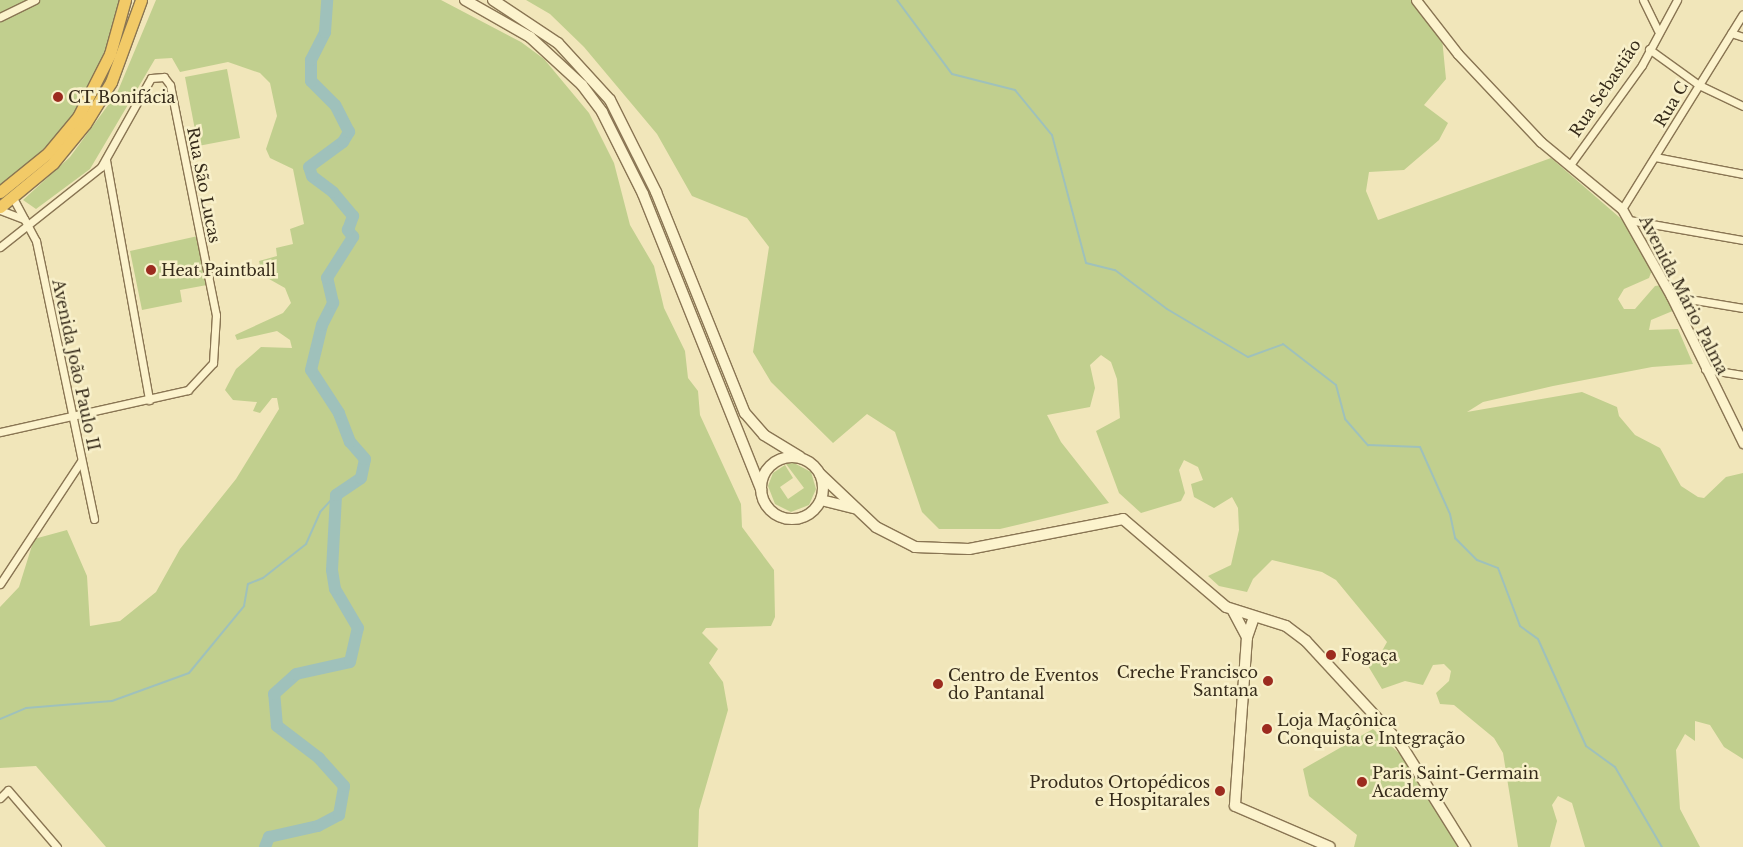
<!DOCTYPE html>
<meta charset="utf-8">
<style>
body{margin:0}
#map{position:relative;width:1743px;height:847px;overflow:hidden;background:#f1e6ba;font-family:"Libre Baskerville",serif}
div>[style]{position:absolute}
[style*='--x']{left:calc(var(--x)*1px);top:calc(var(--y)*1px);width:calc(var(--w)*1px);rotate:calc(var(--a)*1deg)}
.green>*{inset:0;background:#c1cf8e}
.stream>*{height:2px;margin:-1px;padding:0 1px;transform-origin:1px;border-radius:1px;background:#9fc1bb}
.river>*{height:12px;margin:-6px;padding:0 6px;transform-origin:6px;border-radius:6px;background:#9fc1bb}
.roads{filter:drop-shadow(1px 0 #897553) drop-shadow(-1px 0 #897553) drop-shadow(0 1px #897553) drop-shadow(0 -1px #897553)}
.minor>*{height:7px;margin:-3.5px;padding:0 3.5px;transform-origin:3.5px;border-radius:3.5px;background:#fcf3cd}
.tertiary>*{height:9px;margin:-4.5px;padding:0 4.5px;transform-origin:4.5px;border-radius:4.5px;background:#fcf3cd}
.secondary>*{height:10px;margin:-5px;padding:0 5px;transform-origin:5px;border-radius:5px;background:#fcf3cd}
.secondary>.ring{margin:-5px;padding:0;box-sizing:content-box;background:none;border:10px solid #fcf3cd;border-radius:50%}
.trunk>*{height:11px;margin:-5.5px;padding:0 5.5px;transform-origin:5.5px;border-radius:5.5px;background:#f2ca67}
.dots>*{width:14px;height:14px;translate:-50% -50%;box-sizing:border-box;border:2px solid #f8f0ca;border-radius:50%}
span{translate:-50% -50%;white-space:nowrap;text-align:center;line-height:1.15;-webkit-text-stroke:5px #f8f0ca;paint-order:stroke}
.street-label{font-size:16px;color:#362b1a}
.poi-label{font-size:16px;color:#362b1a}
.left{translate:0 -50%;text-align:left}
.right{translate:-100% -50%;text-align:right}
</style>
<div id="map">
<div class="green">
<i style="clip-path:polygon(0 0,120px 0,116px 23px,87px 94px,60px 134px,0 188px)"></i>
<i style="clip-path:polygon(156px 0,441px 0,521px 42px,544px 59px,589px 113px,614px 163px,630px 225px,654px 266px,664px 308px,685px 351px,688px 378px,698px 391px,700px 415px,741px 504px,742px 527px,774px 570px,775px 617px,771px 626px,706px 628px,702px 633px,718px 649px,709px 663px,723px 682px,728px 710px,699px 810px,698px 847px,106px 847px,36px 766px,0 768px,0 607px,19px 587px,34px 539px,67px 530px,87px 576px,90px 626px,120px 621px,156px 592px,180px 549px,236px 479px,279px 409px,277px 398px,272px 398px,260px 413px,253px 411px,257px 402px,233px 400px,225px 390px,236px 369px,261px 347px,292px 348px,290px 340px,277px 331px,237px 340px,235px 335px,283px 313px,291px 303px,285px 288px,262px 275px,259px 261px,277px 256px,276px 248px,293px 244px,290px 229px,304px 224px,293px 169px,270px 158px,266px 149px,277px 116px,270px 83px,260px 73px,228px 62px,180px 72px,172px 58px,155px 59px,90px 169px,36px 209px,23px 200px,70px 157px,117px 93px)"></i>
<i style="clip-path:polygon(526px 0,1412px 0,1442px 38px,1446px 79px,1424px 105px,1448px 123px,1439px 140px,1404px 170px,1369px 172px,1366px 191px,1378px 220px,1551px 158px,1626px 223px,1652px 270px,1649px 278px,1624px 289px,1618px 299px,1624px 309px,1635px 309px,1655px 286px,1662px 285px,1675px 310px,1651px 320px,1649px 330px,1678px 329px,1693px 364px,1652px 367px,1553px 386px,1483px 402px,1467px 412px,1582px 392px,1617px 407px,1619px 416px,1635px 435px,1660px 448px,1681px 486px,1698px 497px,1704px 498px,1726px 477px,1743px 473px,1743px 759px,1724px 747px,1710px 725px,1695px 721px,1695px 741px,1685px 734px,1676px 750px,1680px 809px,1700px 847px,1585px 847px,1572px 803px,1558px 796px,1552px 805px,1557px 821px,1550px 847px,1518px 847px,1503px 753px,1494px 738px,1454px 705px,1440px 704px,1436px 693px,1449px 681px,1451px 671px,1444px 664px,1433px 665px,1423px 685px,1405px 681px,1382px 689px,1362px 656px,1367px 653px,1377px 660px,1387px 642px,1336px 580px,1322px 572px,1272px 560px,1253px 579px,1247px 592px,1219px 586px,1208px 576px,1231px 565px,1239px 530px,1238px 508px,1232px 497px,1214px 508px,1194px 497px,1191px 484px,1203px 480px,1198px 467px,1184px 460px,1179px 470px,1185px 493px,1181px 501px,1141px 513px,1119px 493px,1096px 431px,1120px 418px,1117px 379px,1111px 362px,1101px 355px,1090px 365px,1095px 388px,1090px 407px,1047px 415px,1061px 442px,1109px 503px,1000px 529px,939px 529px,922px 512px,895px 432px,867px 414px,833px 443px,771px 382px,753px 352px,769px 247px,747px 218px,692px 196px,657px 134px,584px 47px,550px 14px)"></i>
<i style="clip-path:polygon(227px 69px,240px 138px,198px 146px,185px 77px)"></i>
<i style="clip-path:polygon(198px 236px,207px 285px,180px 290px,182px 302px,142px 310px,130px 251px)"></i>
<i style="clip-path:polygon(794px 463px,811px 472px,816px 489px,809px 505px,791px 512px,775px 504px,768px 486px,773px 473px,785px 465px,793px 478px,780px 487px,788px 499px,804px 488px,786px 464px)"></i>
<i style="clip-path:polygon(1373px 729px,1402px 756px,1458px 847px,1354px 847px,1357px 835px,1309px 796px,1303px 769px)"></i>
</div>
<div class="stream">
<i style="--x:897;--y:0;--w:92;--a:53.4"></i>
<i style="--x:952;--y:74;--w:65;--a:14.3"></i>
<i style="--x:1015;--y:90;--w:58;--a:50.6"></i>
<i style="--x:1052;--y:135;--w:132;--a:75.1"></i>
<i style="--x:1086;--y:263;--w:30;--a:14"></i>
<i style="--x:1115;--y:270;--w:65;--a:36.9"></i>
<i style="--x:1167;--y:309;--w:94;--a:30.7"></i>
<i style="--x:1248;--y:357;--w:37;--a:-20"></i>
<i style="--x:1283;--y:344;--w:67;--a:37.7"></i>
<i style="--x:1336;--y:385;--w:35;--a:75"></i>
<i style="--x:1345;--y:419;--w:35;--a:49"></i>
<i style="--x:1368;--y:445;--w:52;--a:2.2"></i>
<i style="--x:1420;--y:447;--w:73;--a:65.9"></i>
<i style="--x:1450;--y:514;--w:25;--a:78"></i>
<i style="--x:1455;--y:538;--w:31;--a:45"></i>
<i style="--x:1477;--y:560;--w:22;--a:21"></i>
<i style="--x:1498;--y:568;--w:62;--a:69.2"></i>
<i style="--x:1520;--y:626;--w:22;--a:36"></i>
<i style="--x:1538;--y:639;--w:117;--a:65.8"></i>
<i style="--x:1586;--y:746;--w:36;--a:36"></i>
<i style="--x:1615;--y:767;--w:93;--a:59.6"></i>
<i style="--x:0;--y:719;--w:28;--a:-23"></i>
<i style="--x:26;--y:708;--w:86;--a:-4.7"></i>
<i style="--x:112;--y:701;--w:82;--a:-20"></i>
<i style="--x:189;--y:673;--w:87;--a:-50.6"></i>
<i style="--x:244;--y:606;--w:22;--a:-80"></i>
<i style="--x:248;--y:584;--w:16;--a:-22"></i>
<i style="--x:263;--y:578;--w:55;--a:-38.3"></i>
<i style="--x:306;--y:544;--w:35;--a:-66"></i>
<i style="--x:320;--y:512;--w:23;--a:-47"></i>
</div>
<div class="river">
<i style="--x:265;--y:847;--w:11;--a:-68"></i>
<i style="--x:269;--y:837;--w:50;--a:-12.7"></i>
<i style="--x:318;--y:826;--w:24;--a:-28"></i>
<i style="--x:339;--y:815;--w:29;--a:-80"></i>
<i style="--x:344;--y:786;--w:38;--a:-132"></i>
<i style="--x:319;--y:758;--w:53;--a:-142.7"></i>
<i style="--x:277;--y:726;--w:32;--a:-95"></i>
<i style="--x:274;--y:694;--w:30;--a:-42"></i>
<i style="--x:296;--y:674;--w:55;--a:-12.5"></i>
<i style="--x:350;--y:662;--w:35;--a:-77"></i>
<i style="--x:358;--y:628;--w:45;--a:-120.5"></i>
<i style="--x:335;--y:589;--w:19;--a:-99"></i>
<i style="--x:332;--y:570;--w:75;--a:-86.9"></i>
<i style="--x:336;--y:495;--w:30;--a:-34"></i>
<i style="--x:361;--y:478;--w:19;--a:-78"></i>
<i style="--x:365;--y:459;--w:23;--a:-131"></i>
<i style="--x:350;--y:442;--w:31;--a:-111"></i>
<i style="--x:339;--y:413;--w:51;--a:-123.1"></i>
<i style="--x:311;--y:370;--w:46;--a:-76.3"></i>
<i style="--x:322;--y:325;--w:25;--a:-63"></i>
<i style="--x:333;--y:303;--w:26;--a:-103"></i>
<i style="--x:327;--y:278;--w:49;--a:-57.6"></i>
<i style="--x:353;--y:237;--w:9;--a:-126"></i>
<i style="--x:348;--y:230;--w:15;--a:-70"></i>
<i style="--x:353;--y:216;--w:31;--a:-130"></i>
<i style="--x:333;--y:192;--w:26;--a:-143"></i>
<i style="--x:312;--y:176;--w:9;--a:-108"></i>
<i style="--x:309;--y:167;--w:42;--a:-36.3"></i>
<i style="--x:343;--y:142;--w:12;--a:-59"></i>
<i style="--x:349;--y:132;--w:30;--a:-117"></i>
<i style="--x:335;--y:105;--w:34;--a:-135"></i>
<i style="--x:311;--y:81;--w:21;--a:-90"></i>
<i style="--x:311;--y:60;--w:31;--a:-63"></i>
<i style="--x:325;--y:32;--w:32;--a:-86"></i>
</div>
<div class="roads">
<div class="minor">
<i style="--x:1643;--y:0;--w:34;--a:64"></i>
<i style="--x:0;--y:17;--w:39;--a:-26"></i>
<i style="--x:1731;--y:33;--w:13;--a:18"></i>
<i style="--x:1649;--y:49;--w:62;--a:35.8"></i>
<i style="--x:1699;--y:85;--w:49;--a:25.5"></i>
<i style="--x:1655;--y:157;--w:90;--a:10.9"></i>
<i style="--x:106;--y:160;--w:244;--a:79.8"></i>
<i style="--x:1570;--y:165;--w:123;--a:-54.2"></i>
<i style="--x:1642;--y:65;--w:74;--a:-61.7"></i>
<i style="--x:13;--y:198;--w:49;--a:61.9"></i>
<i style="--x:36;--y:241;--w:284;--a:78.2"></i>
<i style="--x:1622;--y:209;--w:229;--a:-58.2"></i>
<i style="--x:0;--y:210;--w:26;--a:21"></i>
<i style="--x:1629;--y:220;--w:116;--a:10"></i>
<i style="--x:0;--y:247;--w:129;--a:-38.4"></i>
<i style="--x:101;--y:167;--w:102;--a:-60.7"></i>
<i style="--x:151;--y:78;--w:13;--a:-4"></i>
<i style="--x:164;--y:77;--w:10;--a:53"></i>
<i style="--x:170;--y:85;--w:235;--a:78.7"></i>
<i style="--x:216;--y:315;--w:48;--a:93.6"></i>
<i style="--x:213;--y:363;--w:37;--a:133"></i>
<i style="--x:188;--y:390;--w:193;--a:167.4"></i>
<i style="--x:1671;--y:296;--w:73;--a:9.5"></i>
<i style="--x:1705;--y:369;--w:38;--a:9"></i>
<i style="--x:0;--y:584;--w:147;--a:-56.6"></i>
<i style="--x:0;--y:798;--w:11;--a:-45"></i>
<i style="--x:8;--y:790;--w:75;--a:49.3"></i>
</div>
<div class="tertiary">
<i style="--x:1416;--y:0;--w:68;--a:52.1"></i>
<i style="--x:1458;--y:54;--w:121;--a:46.7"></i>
<i style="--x:1541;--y:142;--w:105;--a:39.6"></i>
<i style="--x:1622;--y:209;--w:100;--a:60.6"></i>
<i style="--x:1671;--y:296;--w:164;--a:63.9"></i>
</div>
<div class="secondary">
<i style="--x:465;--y:0;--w:75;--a:29.6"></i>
<i style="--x:530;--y:37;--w:71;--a:42.7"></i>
<i style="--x:582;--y:85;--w:34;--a:53"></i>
<i style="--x:602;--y:112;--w:92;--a:63.4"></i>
<i style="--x:643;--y:194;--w:318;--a:68.2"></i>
<i style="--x:493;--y:0;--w:78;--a:33.5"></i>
<i style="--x:558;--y:43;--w:77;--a:47.6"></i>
<i style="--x:610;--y:100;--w:103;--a:63.4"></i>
<i style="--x:656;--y:192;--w:238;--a:68.1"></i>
<i style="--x:745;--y:413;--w:29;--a:49"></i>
<i style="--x:764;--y:435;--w:42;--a:31.4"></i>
<i class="ring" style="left:761px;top:457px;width:52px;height:52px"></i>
<i style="--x:820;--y:474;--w:77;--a:43.4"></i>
<i style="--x:876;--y:527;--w:44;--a:27.1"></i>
<i style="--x:915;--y:547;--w:54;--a:2.1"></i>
<i style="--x:969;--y:549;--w:157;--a:-11"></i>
<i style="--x:1123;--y:519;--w:135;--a:40.5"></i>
<i style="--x:1226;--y:607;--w:63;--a:17.6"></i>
<i style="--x:1286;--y:626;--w:25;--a:37"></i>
<i style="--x:1306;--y:641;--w:139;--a:47.3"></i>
<i style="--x:1400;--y:743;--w:123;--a:58"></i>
<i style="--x:821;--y:500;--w:34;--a:14"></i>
<i style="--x:1233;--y:611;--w:30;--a:62"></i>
<i style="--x:1254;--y:617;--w:21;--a:109"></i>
<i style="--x:1247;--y:637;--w:169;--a:94.1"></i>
<i style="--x:1235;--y:806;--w:103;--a:23.3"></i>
</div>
<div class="trunk">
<i style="--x:0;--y:192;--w:62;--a:-39.1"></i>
<i style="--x:48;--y:153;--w:47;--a:-50.2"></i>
<i style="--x:78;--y:117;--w:71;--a:-63.1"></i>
<i style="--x:110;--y:54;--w:56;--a:-74.5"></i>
<i style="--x:0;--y:207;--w:69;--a:-39.7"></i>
<i style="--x:53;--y:163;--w:50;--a:-50.6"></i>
<i style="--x:85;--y:124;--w:49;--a:-58.2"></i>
<i style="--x:111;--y:82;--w:87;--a:-69.9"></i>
</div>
</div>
<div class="dots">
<i style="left:58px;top:97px;background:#9c2b1f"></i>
<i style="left:151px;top:270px;background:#9c2b1f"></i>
<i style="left:1331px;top:655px;background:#9c2b1f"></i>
<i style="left:1268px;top:681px;background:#9c2b1f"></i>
<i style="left:938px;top:684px;background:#9c2b1f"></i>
<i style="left:1267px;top:729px;background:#9c2b1f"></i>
<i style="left:1362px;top:782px;background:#9c2b1f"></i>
<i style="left:1220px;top:791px;background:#9c2b1f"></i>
</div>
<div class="street-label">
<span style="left:1605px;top:88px;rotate:-56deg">Rua Sebastião</span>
<span style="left:1671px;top:104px;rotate:-59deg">Rua C</span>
<span style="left:204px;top:185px;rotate:79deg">Rua São Lucas</span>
<span style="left:1684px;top:295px;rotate:63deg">Avenida Mário Palma</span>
<span style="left:76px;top:365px;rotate:78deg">Avenida João Paulo II</span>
</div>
<div class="poi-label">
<span class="left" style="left:68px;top:97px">CT Bonifácia</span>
<span class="left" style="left:161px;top:270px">Heat Paintball</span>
<span class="left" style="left:1341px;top:655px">Fogaça</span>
<span class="right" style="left:1258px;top:681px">Creche Francisco<br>Santana</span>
<span class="left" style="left:948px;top:684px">Centro de Eventos<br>do Pantanal</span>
<span class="left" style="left:1277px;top:729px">Loja Maçônica<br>Conquista e Integração</span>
<span class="left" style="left:1372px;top:782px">Paris Saint-Germain<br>Academy</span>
<span class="right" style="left:1210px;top:791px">Produtos Ortopédicos<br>e Hospitarales</span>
</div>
</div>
